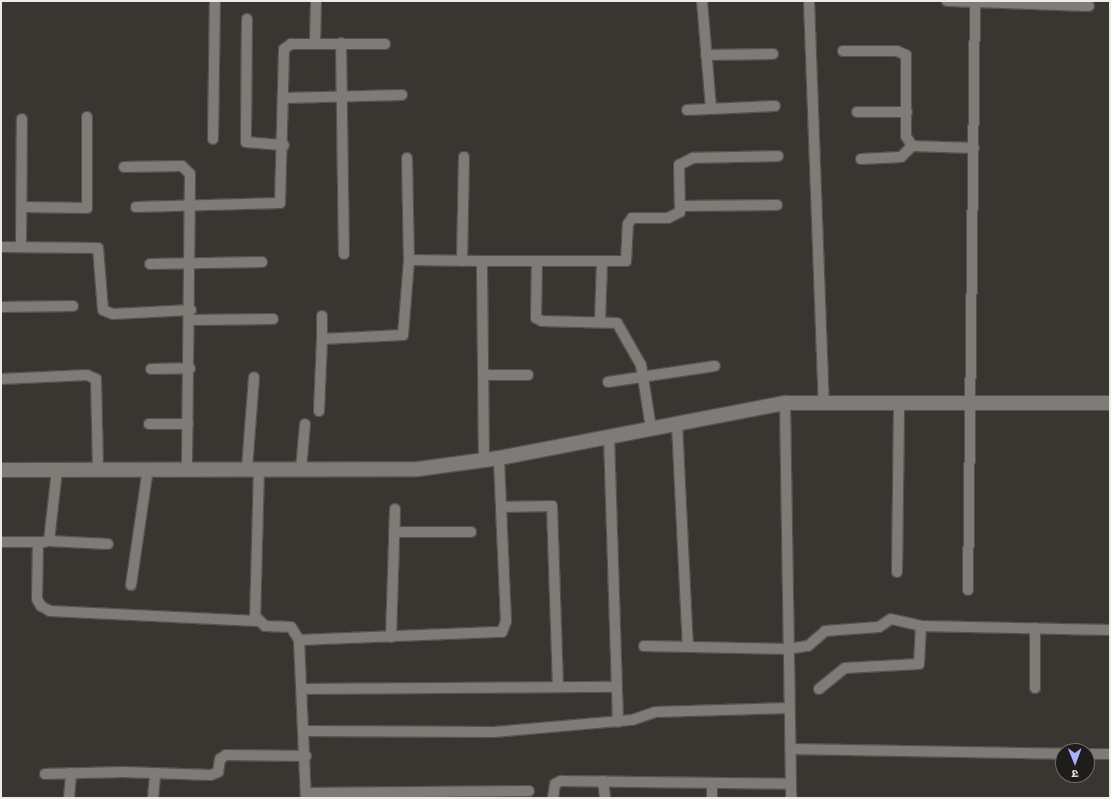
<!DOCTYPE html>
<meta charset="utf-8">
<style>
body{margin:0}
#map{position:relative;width:1111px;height:799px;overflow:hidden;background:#393631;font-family:"Archivo Narrow","Noto Sans Devanagari",sans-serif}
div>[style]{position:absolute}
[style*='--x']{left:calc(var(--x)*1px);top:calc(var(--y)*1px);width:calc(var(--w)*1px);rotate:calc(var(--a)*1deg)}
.roads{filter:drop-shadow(1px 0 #56524f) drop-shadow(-1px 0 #56524f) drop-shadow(0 1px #56524f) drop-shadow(0 -1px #56524f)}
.street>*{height:10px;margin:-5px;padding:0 5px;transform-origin:5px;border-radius:5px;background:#7f7b76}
.secondary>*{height:14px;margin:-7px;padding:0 7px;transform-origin:7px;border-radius:7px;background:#7f7b76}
span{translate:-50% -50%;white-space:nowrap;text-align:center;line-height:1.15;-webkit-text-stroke:3px #1f1d1b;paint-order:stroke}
.frame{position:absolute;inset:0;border:2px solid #edeae8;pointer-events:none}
.north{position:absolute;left:1055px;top:743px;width:40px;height:40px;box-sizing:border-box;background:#1f1d1b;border:1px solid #716f6d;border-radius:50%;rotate:179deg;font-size:11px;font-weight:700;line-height:16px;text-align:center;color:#edeae8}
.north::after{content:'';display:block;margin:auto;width:14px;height:18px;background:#acaffb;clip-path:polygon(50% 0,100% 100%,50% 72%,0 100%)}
</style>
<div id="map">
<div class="roads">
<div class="street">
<i style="--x:702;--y:1;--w:107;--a:85.2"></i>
<i style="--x:809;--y:1;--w:402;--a:87.9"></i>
<i style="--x:947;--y:1;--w:142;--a:2"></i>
<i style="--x:247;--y:19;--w:123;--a:90.5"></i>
<i style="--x:246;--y:142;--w:38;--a:5"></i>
<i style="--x:315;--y:43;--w:42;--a:-88.6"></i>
<i style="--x:341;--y:43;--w:211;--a:89.2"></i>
<i style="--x:843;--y:51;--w:54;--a:0"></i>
<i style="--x:897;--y:51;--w:10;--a:24"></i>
<i style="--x:906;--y:55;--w:81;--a:90"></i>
<i style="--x:906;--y:136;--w:12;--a:59"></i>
<i style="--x:912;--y:146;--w:62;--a:1.8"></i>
<i style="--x:706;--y:55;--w:67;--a:-0.9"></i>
<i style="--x:284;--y:98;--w:118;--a:-1.5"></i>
<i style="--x:687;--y:110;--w:88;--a:-2.6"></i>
<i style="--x:857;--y:112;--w:50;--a:0"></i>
<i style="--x:213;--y:139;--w:138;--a:-89.2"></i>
<i style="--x:407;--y:158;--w:102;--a:88.9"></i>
<i style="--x:409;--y:260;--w:73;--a:0.8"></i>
<i style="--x:861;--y:159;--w:40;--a:-2.9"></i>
<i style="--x:901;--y:157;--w:16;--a:-45"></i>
<i style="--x:124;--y:167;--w:58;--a:-1"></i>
<i style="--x:182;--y:166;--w:11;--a:45"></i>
<i style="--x:190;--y:174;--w:294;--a:90.6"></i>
<i style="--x:682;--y:206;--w:95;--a:-0.6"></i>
<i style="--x:22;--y:207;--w:65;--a:0.9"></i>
<i style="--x:87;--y:208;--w:91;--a:-90"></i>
<i style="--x:136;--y:207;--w:144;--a:-1.6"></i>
<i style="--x:280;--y:203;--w:154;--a:-88.5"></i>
<i style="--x:284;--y:49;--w:9;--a:-36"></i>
<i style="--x:291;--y:44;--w:94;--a:0"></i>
<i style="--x:1;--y:247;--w:97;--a:0.6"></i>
<i style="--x:98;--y:248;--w:62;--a:85.4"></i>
<i style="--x:103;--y:310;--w:11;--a:22"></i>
<i style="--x:113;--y:314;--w:78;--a:-2.9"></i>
<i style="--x:21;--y:247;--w:128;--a:-89.6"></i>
<i style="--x:462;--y:261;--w:104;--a:-88.9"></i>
<i style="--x:150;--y:264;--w:112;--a:-1"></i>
<i style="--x:1;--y:307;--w:72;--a:-0.8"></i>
<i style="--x:322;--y:316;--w:23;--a:90"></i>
<i style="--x:191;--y:320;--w:82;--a:-0.7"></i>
<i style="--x:600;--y:320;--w:57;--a:-88"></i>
<i style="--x:151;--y:369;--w:39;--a:-1"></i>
<i style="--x:483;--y:375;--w:45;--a:0"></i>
<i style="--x:1;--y:379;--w:86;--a:-2.7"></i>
<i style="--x:87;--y:375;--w:10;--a:24"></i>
<i style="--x:96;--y:379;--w:91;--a:88.7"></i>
<i style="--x:608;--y:382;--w:108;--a:-8.5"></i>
<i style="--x:785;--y:403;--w:395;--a:89.1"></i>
<i style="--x:319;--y:411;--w:72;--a:-87.6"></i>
<i style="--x:322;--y:339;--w:81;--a:-2.8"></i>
<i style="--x:403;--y:335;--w:75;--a:-85.4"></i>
<i style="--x:149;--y:424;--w:39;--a:0"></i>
<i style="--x:677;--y:424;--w:223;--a:87.2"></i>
<i style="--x:651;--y:428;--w:64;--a:-99"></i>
<i style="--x:641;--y:365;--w:48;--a:-119.7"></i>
<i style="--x:617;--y:323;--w:75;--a:-178.5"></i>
<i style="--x:542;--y:321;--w:7;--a:-153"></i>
<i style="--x:536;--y:318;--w:57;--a:-89"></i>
<i style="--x:537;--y:261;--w:89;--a:0"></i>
<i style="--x:626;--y:261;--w:37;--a:-87"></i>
<i style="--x:628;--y:224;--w:7;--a:-56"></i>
<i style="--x:632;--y:218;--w:36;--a:0"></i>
<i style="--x:668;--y:218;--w:13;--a:-27"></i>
<i style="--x:680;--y:212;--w:47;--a:-91.2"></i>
<i style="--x:679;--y:165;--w:16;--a:-27"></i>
<i style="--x:693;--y:158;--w:85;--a:-1.3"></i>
<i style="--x:609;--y:436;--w:286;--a:88.2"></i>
<i style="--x:484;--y:460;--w:199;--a:-90.6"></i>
<i style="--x:482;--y:261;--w:55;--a:0"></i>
<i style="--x:247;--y:468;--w:91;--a:-85.6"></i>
<i style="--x:259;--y:468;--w:148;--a:91.5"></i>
<i style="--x:255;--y:616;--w:14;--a:45"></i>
<i style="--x:265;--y:626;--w:26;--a:2"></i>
<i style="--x:291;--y:627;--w:15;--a:58"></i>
<i style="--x:299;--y:640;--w:158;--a:87.5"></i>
<i style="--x:301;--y:469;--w:45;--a:-84.9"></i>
<i style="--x:57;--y:470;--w:71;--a:96.4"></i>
<i style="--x:49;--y:541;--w:59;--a:2.9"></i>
<i style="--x:501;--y:507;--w:51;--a:-1.1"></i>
<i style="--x:552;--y:506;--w:181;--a:88.1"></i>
<i style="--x:394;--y:532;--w:77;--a:0"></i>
<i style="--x:1;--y:542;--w:44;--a:0"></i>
<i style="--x:38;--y:542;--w:57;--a:91"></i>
<i style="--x:37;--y:599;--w:8;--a:60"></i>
<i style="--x:41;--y:606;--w:10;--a:29"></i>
<i style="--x:50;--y:611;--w:207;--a:2.8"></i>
<i style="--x:897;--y:572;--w:169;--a:-89.3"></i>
<i style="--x:131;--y:585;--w:117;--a:-81.7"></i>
<i style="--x:968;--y:590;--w:587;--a:-89.32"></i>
<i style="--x:1035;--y:628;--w:60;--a:90"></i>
<i style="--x:391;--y:637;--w:128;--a:-88.2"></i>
<i style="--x:299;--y:640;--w:203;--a:-2.3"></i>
<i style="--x:502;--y:632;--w:12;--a:-70"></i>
<i style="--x:506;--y:621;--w:163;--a:-92.5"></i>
<i style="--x:644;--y:646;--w:144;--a:1.2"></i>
<i style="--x:788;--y:649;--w:20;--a:-9"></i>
<i style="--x:808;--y:646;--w:23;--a:-41"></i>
<i style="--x:825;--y:631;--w:54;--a:-4.2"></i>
<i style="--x:879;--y:627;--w:14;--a:-34"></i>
<i style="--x:891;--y:619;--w:31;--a:13"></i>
<i style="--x:921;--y:626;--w:189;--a:1.2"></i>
<i style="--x:303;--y:689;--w:314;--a:-0.4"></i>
<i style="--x:819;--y:689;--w:33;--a:-39"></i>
<i style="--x:845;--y:668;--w:74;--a:-3.1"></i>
<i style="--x:919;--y:664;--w:38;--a:-87"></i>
<i style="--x:304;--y:731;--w:190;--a:0.3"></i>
<i style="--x:494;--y:732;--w:139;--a:-5"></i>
<i style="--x:632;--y:720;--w:24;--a:-19"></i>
<i style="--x:655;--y:712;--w:134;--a:-1.7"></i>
<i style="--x:790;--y:749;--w:273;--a:1"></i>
<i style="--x:1087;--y:754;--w:23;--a:0"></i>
<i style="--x:45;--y:774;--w:78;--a:-1.5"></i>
<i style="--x:123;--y:772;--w:88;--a:2"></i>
<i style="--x:211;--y:775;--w:8;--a:-23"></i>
<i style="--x:218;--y:772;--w:13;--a:-81"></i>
<i style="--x:220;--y:759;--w:7;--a:-34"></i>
<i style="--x:226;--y:755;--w:80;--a:0.7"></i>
<i style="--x:603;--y:781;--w:17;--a:83"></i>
<i style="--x:712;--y:784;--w:14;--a:90"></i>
<i style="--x:306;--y:793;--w:223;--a:-0.5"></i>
<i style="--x:69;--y:798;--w:25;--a:-85"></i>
<i style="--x:153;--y:798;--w:25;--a:-85"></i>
<i style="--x:553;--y:798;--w:14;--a:-82"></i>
<i style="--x:555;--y:784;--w:7;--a:-27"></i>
<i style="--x:561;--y:781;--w:230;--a:0.7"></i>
</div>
<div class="secondary">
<i style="--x:1;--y:470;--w:417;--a:-0.1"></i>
<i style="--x:418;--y:469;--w:82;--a:-7.7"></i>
<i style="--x:499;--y:458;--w:291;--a:-10.9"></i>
<i style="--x:785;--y:403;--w:325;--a:0"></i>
</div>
</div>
<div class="frame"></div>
<div class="north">उ</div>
</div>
